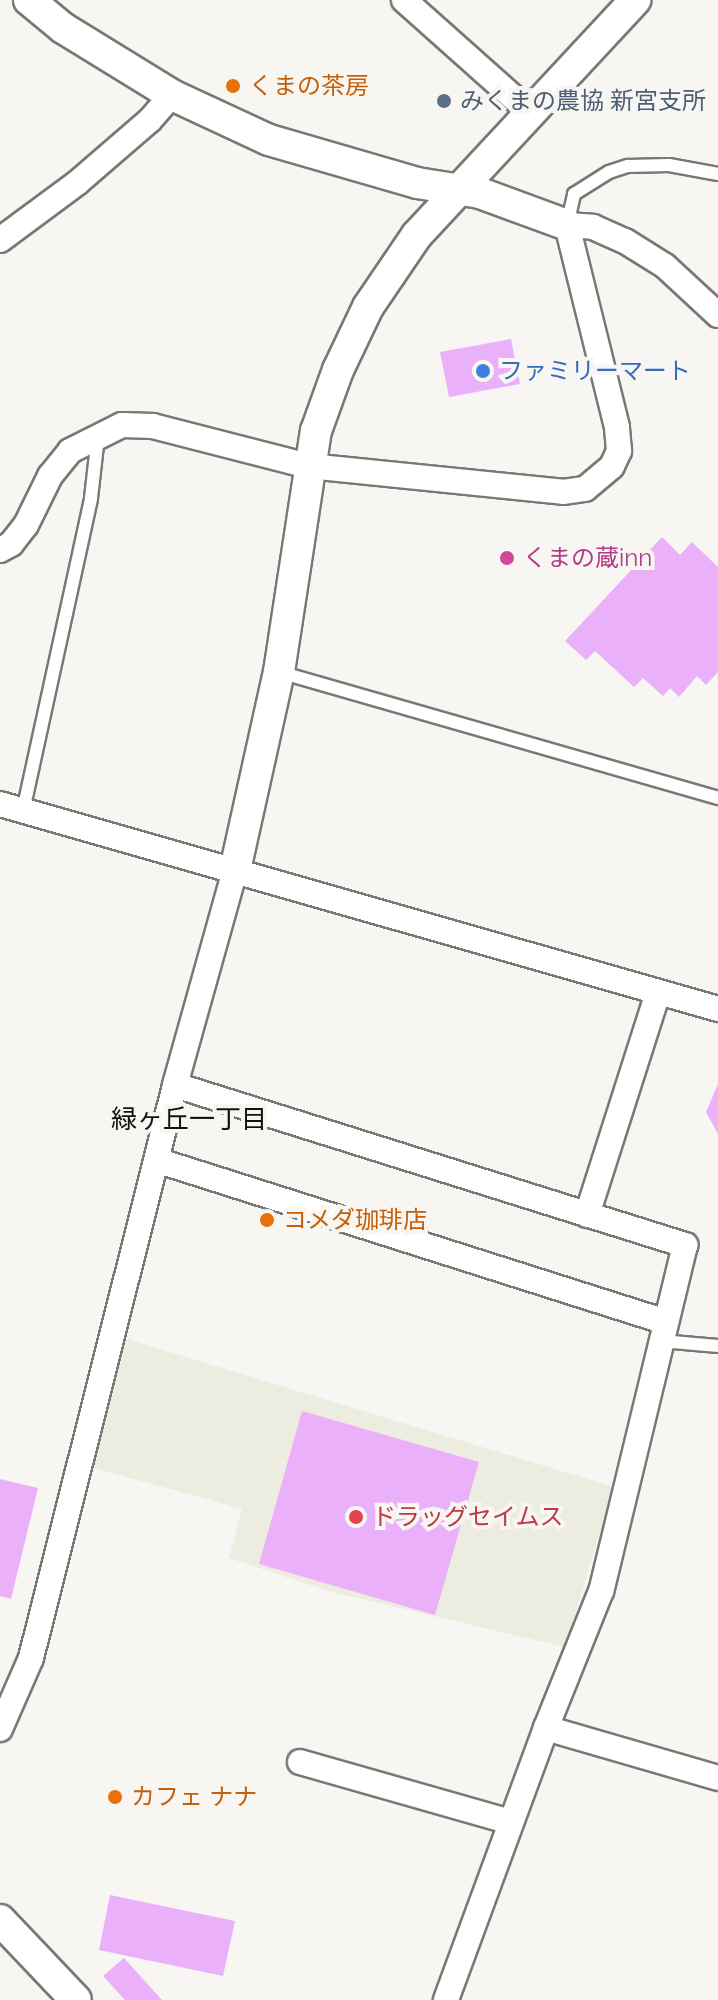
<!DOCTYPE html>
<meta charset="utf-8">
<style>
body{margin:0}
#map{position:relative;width:718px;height:2000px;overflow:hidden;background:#f7f6f2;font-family:Raleway,"Noto Sans JP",sans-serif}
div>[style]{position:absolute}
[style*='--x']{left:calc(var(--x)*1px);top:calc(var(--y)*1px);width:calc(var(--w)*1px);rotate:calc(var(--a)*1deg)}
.built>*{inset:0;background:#edece0}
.building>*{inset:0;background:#eab1fa}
.roads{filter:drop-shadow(2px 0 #787874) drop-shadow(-2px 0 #787874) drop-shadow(0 2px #787874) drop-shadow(0 -2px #787874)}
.service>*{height:12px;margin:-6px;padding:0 6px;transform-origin:6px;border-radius:6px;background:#fff}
.minor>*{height:24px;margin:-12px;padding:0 12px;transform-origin:12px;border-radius:12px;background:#fff}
.tertiary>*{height:30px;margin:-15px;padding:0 15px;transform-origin:15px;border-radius:15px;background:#fff}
.dots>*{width:22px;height:22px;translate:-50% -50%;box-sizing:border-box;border:4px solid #f7f6f2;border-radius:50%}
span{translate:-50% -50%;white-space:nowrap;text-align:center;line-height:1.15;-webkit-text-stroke:8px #f7f6f2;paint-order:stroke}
.food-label{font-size:24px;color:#c56008}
.left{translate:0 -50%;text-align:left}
.service-label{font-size:24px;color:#4e5e75}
.shop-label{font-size:24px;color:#366cbe}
.hotel-label{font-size:24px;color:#b23c85}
.health-label{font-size:24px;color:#be3a42}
.neighbourhood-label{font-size:26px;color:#121211}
</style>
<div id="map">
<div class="built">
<i style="clip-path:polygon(123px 1338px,614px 1487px,565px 1647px,328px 1591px,229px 1558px,242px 1509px,91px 1467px)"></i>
</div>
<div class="building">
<i style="clip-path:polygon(511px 339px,520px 384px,449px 397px,440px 352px)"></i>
<i style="clip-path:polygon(662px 537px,680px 555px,692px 542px,718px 567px,718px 672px,706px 685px,697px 676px,679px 697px,670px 688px,663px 696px,643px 678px,634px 687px,595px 651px,586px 660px,565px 641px)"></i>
<i style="clip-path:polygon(718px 1084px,718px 1134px,706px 1112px)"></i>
<i style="clip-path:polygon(302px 1411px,479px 1462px,435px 1615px,259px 1564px)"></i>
<i style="clip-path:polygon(0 1479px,38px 1488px,11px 1599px,0 1596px)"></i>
<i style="clip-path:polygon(110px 1895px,235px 1921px,223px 1976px,99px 1950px)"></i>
<i style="clip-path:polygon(124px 1958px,162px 2000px,125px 2000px,103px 1976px)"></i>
</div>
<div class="roads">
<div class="service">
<i style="--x:567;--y:225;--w:32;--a:-77"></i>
<i style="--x:574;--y:194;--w:41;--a:-32.2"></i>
<i style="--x:609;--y:172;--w:20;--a:-18"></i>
<i style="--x:628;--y:166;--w:41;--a:-1.4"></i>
<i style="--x:669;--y:165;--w:50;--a:10.4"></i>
<i style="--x:279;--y:672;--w:457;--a:16"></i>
<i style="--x:23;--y:811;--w:320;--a:-77.7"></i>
<i style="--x:91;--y:498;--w:61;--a:-83.5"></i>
<i style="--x:661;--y:1341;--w:57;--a:5"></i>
</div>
<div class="minor">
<i style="--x:404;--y:0;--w:171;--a:41.7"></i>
<i style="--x:0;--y:240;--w:96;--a:-36.5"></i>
<i style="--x:77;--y:183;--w:96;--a:-40.8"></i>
<i style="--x:150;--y:120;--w:33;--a:-49"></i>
<i style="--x:0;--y:550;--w:13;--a:-29"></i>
<i style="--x:11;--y:544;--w:24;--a:-52"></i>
<i style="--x:26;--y:525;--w:55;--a:-63.9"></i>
<i style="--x:50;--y:476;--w:32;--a:-51"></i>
<i style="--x:70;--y:451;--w:58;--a:-26.6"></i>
<i style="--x:122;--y:425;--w:31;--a:2"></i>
<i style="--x:153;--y:426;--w:161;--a:14.4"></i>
<i style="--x:309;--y:466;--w:255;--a:5.8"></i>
<i style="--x:563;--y:492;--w:22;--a:-8"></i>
<i style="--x:585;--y:489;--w:35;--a:-40"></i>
<i style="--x:612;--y:466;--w:17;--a:-65"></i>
<i style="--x:619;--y:451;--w:24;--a:-95"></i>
<i style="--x:617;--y:427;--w:208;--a:-103.9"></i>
<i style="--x:567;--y:225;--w:26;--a:4"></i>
<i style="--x:593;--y:227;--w:35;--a:24"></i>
<i style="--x:625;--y:241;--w:47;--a:32"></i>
<i style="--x:665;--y:266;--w:72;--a:42.8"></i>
<i style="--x:0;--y:804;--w:747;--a:15.93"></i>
<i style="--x:175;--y:1085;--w:535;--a:17.42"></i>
<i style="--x:685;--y:1245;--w:356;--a:103.6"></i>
<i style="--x:601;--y:1591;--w:148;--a:111.9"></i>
<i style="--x:546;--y:1728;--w:290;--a:110.2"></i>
<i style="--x:156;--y:1160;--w:535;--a:17.62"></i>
<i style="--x:587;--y:1215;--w:234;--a:-72.3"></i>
<i style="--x:546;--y:1728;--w:179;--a:16.2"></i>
<i style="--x:0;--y:1729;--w:77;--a:-66.4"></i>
<i style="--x:31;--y:1658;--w:591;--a:-75.89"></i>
<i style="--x:175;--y:1085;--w:223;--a:-74.4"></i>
<i style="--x:300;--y:1762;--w:218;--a:15.9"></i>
</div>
<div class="tertiary">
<i style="--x:29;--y:0;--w:44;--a:39.5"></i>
<i style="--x:63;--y:28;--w:128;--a:31.6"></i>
<i style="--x:172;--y:95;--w:107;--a:24.9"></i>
<i style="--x:269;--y:140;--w:154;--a:16.2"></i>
<i style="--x:417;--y:183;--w:64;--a:9"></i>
<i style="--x:480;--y:193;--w:93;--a:20.2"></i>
<i style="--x:235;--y:870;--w:203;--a:-77.5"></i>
<i style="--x:279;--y:672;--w:244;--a:-81.3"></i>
<i style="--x:316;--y:431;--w:65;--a:-70.2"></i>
<i style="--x:338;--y:370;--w:70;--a:-64.5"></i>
<i style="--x:368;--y:307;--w:87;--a:-55.8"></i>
<i style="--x:417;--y:235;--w:321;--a:-47.1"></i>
<i style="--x:0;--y:1920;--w:110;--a:46.5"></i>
</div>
</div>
<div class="dots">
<i style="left:233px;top:86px;background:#e8710a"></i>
<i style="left:444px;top:101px;background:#5c6f8a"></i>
<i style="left:483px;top:371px;background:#3f7fe0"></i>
<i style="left:507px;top:558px;background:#d1479c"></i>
<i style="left:267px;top:1220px;background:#e8710a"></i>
<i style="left:356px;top:1517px;background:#e0444e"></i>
<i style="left:115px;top:1797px;background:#e8710a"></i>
</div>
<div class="food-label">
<span class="left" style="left:249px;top:86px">くまの茶房</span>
<span class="left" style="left:283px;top:1220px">コメダ珈琲店</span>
<span class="left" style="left:131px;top:1797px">カフェ ナナ</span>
</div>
<div class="service-label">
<span class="left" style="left:460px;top:101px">みくまの農協 新宮支所</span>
</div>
<div class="shop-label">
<span class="left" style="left:499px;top:371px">ファミリーマート</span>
</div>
<div class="hotel-label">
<span class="left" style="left:523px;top:558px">くまの蔵inn</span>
</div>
<div class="health-label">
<span class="left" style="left:372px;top:1517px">ドラッグセイムス</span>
</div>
<div class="neighbourhood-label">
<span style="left:189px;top:1120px">緑ヶ丘一丁目</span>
</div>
</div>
